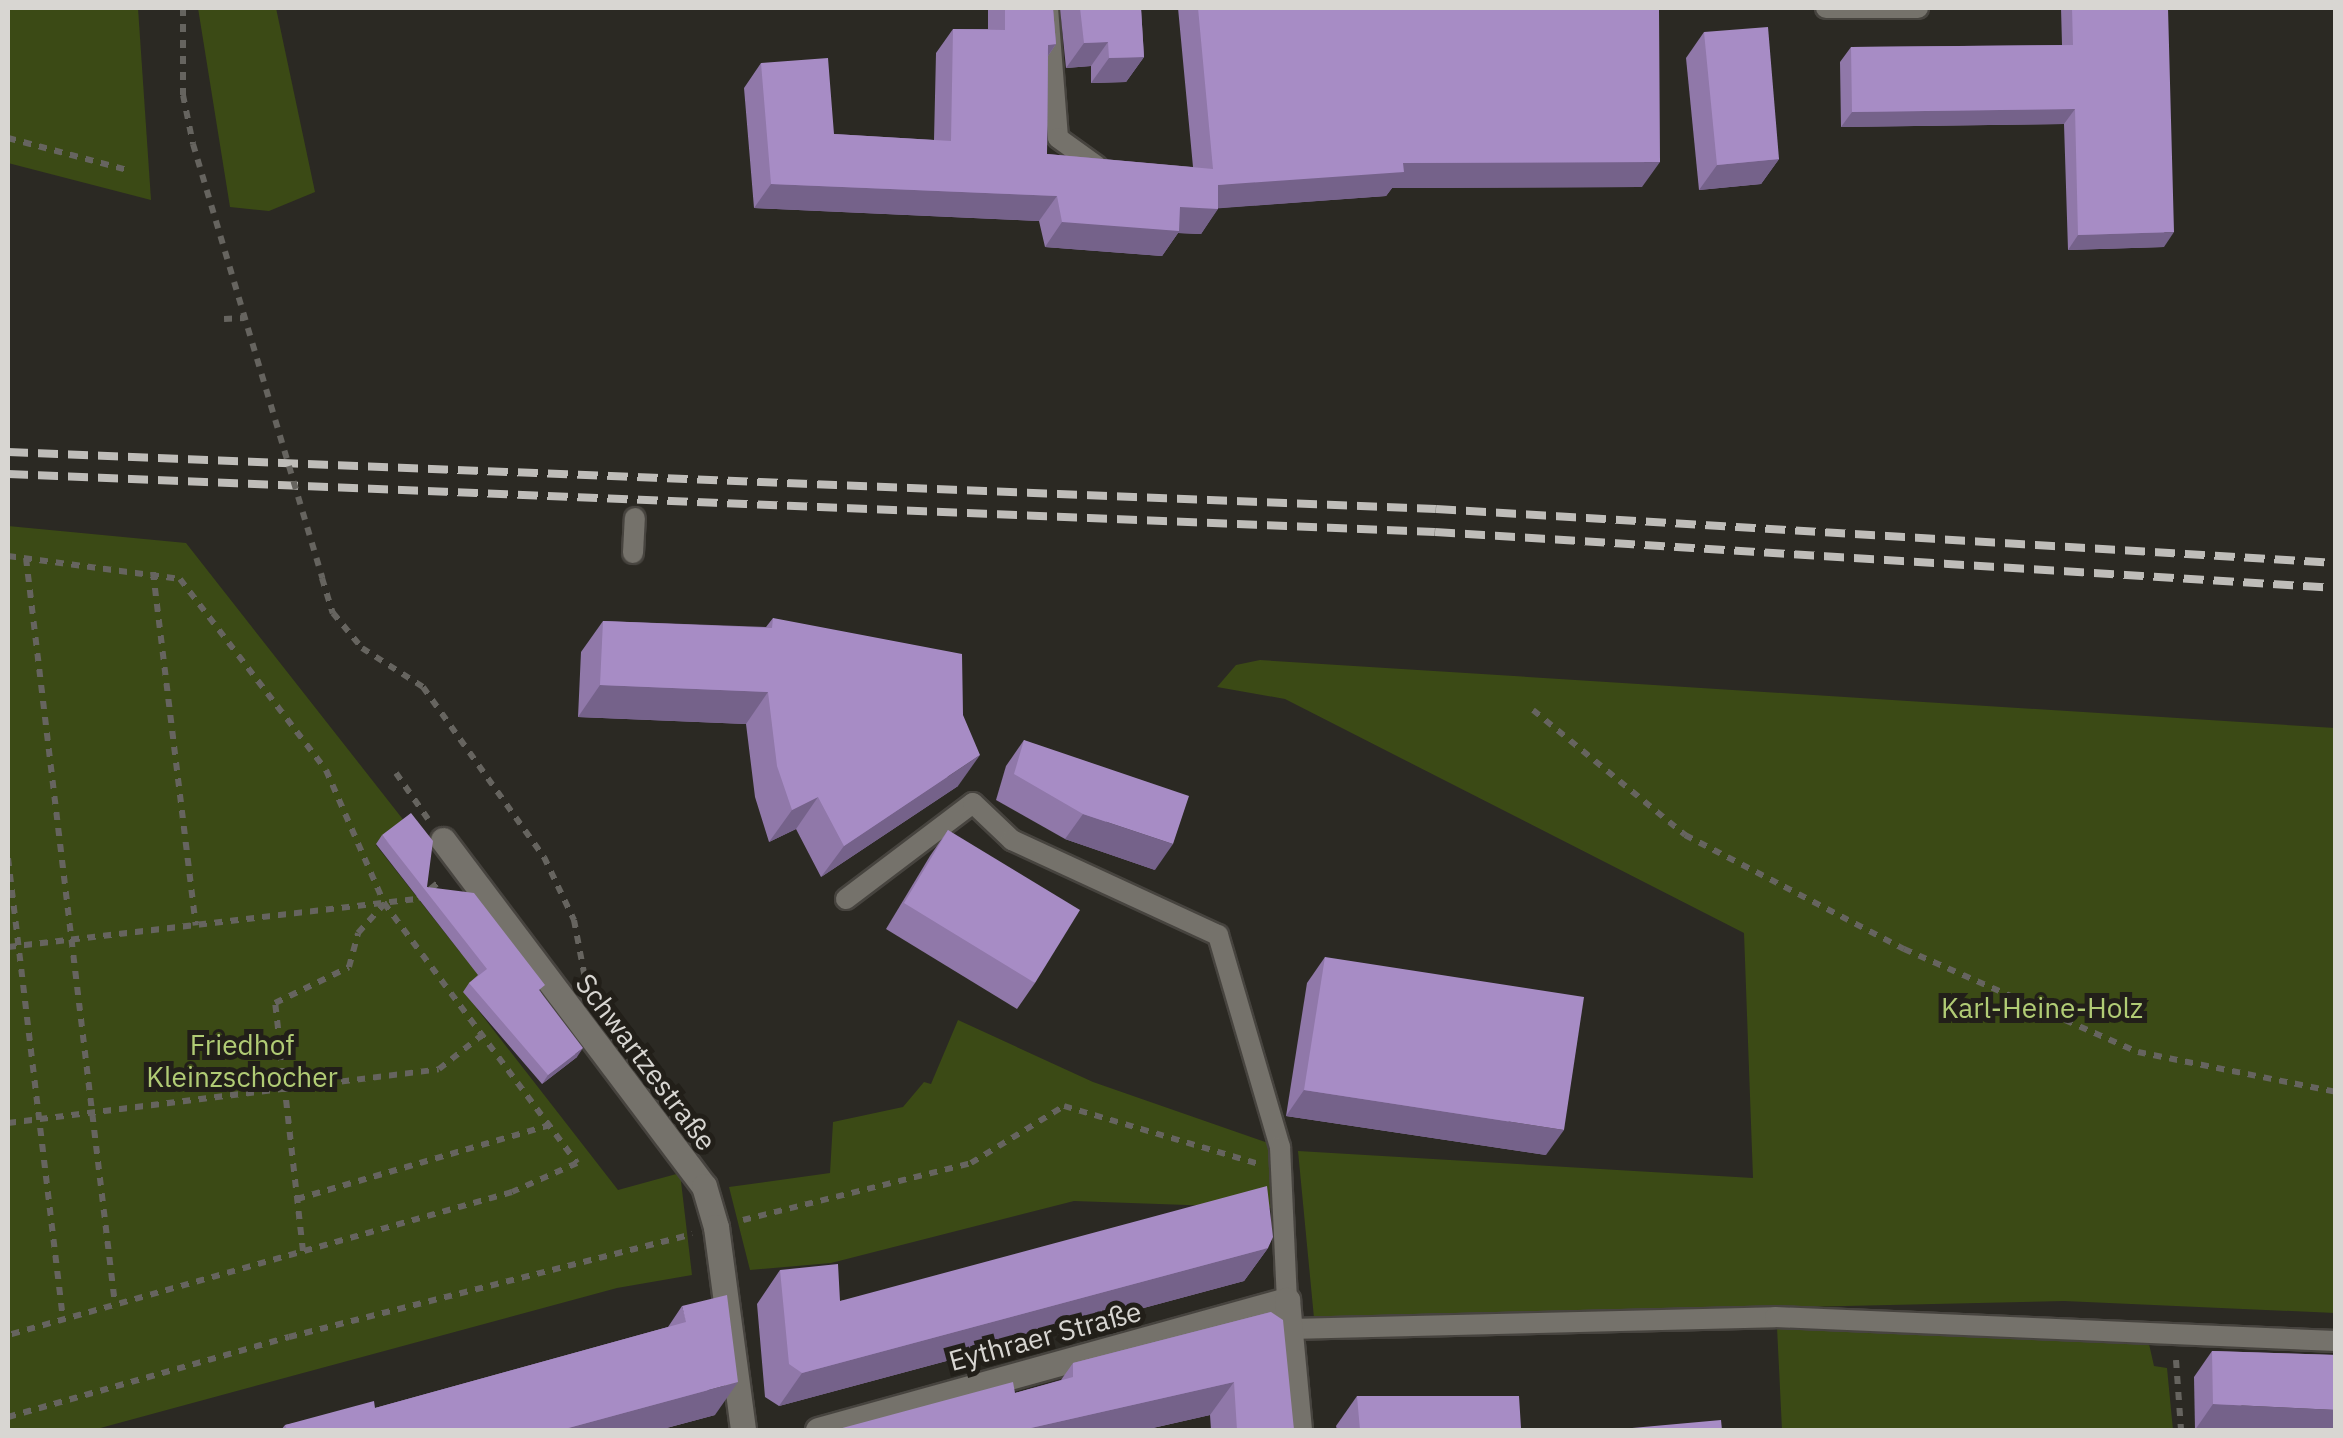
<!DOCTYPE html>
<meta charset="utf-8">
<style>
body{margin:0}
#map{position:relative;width:2343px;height:1438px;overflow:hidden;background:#2b2923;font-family:"IBM Plex Sans",sans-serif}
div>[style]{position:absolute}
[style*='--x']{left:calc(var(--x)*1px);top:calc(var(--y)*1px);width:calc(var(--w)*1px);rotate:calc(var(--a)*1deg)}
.green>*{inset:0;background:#3b4a15}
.path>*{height:6px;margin-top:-3px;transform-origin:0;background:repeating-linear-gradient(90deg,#66645f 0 8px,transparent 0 16px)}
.roads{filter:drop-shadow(2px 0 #47443f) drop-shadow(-2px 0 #47443f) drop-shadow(0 2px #47443f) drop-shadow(0 -2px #47443f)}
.lane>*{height:20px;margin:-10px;padding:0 10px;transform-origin:10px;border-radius:10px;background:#75726b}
.street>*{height:25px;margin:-12.5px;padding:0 12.5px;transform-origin:12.5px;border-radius:12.5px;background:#75726b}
.rail>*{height:8px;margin-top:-4px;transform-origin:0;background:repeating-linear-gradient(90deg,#bfbdb9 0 20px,transparent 0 30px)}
.path-bridge>*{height:6px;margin-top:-3px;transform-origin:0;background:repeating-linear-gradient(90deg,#66645f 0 8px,transparent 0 16px)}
.wall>*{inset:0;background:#9078a9}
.shaded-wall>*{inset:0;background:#75628a}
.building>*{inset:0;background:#a78cc5}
span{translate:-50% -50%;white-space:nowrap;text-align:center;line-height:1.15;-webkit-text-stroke:10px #221f19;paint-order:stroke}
.park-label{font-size:28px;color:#b1cc75}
.street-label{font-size:28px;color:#d8d6d2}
.frame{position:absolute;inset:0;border:10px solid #d8d6d2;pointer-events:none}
</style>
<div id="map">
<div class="green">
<i style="clip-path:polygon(8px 8px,138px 8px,151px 200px,8px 163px)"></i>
<i style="clip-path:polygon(198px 8px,276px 8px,315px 192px,269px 211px,230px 207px)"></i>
<i style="clip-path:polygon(8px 526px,186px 543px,405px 822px,376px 845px,460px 952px,489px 971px,464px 992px,618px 1190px,680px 1173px,692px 1275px,617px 1288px,93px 1430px,8px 1430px)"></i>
<i style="clip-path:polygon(1260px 660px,2335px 728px,2335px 1313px,2064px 1301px,1314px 1318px,1298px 1151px,1753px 1178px,1744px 933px,1285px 699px,1217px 687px,1236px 665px)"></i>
<i style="clip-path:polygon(958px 1020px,1093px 1082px,1271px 1144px,1273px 1208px,1074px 1201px,831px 1263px,750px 1270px,729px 1187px,830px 1173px,833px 1122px,903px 1107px,924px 1082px,931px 1084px)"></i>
<i style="clip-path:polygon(1777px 1327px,2149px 1344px,2154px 1366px,2167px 1368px,2173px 1430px,1782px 1430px)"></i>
</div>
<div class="path">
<i style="--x:183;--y:8;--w:87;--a:90"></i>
<i style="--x:183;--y:95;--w:50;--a:78.5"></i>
<i style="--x:8;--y:138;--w:127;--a:15"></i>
<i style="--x:224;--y:319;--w:20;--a:-3"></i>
<i style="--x:8;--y:556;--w:174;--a:7.6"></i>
<i style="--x:180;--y:579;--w:240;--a:52.6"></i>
<i style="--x:326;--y:770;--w:145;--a:66.4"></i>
<i style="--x:384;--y:903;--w:324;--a:53.4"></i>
<i style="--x:577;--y:1163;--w:71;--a:156"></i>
<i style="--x:512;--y:1192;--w:524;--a:164.16"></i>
<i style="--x:26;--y:558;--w:751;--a:83.2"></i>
<i style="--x:153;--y:572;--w:356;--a:83.1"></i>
<i style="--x:322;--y:578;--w:37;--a:73"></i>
<i style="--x:333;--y:613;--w:45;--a:50.4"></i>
<i style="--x:362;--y:648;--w:72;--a:32.6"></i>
<i style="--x:423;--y:687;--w:209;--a:54.6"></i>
<i style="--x:544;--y:857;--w:70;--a:64.5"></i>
<i style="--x:574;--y:920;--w:59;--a:79.3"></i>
<i style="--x:1533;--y:710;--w:197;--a:39.4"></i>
<i style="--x:1685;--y:835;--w:247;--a:27.5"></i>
<i style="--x:1904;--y:949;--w:256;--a:23.8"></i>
<i style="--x:2138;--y:1052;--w:202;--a:11.4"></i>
<i style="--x:396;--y:773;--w:56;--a:55.2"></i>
<i style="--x:8;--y:858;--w:464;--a:83.2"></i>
<i style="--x:8;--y:947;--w:413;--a:-6.7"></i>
<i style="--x:418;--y:899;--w:28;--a:-39"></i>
<i style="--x:8;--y:1123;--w:434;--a:-7.1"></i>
<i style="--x:439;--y:1069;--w:55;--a:-38.3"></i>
<i style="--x:297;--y:1199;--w:264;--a:-16.3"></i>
<i style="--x:743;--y:1220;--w:235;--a:-14"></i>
<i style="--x:971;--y:1163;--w:109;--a:-31.5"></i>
<i style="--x:1064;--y:1106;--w:202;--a:16.6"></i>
<i style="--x:303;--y:1251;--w:250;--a:-96.4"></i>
<i style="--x:275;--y:1003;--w:82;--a:-25.9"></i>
<i style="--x:349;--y:967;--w:35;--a:-75"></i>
<i style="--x:358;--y:933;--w:39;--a:-48"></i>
<i style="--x:2176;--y:1360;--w:70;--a:85.9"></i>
<i style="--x:8;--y:1417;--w:292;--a:-15.9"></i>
<i style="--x:289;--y:1337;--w:416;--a:-14.3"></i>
</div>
<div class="roads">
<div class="lane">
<i style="--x:1048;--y:8;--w:130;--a:85.6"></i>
<i style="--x:1058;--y:138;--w:48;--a:35.7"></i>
<i style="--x:1826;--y:8;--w:92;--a:0"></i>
<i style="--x:633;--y:553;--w:35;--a:-87"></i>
<i style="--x:846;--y:899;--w:159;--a:-37.1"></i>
<i style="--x:973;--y:803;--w:54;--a:43.5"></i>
<i style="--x:1012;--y:840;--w:227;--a:24.8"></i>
<i style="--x:1218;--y:935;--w:221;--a:73.7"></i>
<i style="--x:1280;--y:1147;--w:153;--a:87.4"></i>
<i style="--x:1290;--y:1329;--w:485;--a:-1.4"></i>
<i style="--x:1775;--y:1317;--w:562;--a:2.45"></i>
</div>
<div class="street">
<i style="--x:443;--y:840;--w:433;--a:53"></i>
<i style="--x:704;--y:1186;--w:43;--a:73.7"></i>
<i style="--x:716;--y:1227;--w:205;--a:82.4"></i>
<i style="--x:818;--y:1430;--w:487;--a:-15.5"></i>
<i style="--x:1287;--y:1300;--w:131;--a:84.7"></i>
</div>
</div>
<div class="rail">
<i style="--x:8;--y:452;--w:1429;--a:2.29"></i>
<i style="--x:1436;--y:509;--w:902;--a:3.43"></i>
<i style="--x:8;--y:474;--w:1428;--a:2.33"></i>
<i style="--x:1435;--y:532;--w:903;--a:3.56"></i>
</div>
<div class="path-bridge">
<i style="--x:193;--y:144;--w:453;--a:73.4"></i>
</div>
<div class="wall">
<i style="clip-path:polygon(988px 8px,1053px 8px,1056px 44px,1048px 56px,1047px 154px,1193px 167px,1178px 8px,1659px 8px,1642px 187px,1392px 188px,1386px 196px,1218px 208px,1201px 234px,1178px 233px,1162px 256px,1045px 247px,1039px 221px,754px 208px,744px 88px,761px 63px,834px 134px,934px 140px,936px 53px,953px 29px,988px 29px)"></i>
<i style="clip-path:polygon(1060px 8px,1141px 8px,1144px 57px,1126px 82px,1091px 83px,1091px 66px,1066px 68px)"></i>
<i style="clip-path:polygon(2061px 8px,2168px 8px,2164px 247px,2068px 250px,2064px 124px,1841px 127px,1840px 62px,1851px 47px,2062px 45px)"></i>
<i style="clip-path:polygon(1704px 32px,1779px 159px,1761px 184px,1699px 190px,1686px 58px)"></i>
<i style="clip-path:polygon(773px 618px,958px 786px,821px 877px,796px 829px,769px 842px,755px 797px,746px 724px,578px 717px,581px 652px,603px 621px,766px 627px)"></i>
<i style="clip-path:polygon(1024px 740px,1155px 870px,1065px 839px,996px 800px,1006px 766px)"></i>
<i style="clip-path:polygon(948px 830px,1035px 983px,1017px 1009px,886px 929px,930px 856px)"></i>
<i style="clip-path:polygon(382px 835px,427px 887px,540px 991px,577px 1057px,542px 1084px,463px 992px,469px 983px,478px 975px,376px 844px)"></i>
<i style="clip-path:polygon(1325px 957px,1546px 1155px,1286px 1116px,1307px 983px)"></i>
<i style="clip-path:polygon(1268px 1248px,1244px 1281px,779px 1406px,765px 1397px,757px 1304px,780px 1270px,840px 1301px)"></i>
<i style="clip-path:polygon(682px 1306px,715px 1415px,659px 1430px,281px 1430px,285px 1425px,375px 1408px,668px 1327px)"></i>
<i style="clip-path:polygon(1271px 1312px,1294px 1430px,1211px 1430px,1210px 1415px,1144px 1430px,835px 1430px,1015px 1393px,1061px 1380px,1073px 1363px)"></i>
<i style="clip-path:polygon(2212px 1351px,2336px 1355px,2195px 1430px,2194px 1377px)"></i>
<i style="clip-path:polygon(1357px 1396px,1521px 1428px,1519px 1430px,1337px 1430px,1336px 1426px)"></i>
</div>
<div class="shaded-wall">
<i style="clip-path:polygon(1108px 42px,1091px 66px,1066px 68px,1084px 43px)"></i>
<i style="clip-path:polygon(1056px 44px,1039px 69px,1048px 45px)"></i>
<i style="clip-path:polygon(1144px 57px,1126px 82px,1091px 83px,1109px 58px)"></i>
<i style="clip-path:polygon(2075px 109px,2064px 124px,1841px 127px,1852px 112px)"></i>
<i style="clip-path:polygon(1779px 159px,1761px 184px,1699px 190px,1717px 165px)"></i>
<i style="clip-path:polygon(1660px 162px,1642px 187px,1392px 188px,1386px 196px,1210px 209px,1218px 209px,1201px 234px,1178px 233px,1162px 256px,1045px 247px,1062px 222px,1180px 207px,1218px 185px,1403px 163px)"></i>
<i style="clip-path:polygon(771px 184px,1057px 196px,1039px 221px,754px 208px)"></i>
<i style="clip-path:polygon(2174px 232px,2164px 247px,2068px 250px,2078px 235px)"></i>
<i style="clip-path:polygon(600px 685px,768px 692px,746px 724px,578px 717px)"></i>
<i style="clip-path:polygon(980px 755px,958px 786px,821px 877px,844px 846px)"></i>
<i style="clip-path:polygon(818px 797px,796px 829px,769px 842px,792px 810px)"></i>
<i style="clip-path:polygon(1083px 814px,1173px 844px,1155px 870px,1065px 839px)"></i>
<i style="clip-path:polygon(583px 1048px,577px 1057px,542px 1084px,548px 1075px)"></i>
<i style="clip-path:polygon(1304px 1090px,1564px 1130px,1546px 1155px,1286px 1116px)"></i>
<i style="clip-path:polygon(1268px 1248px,1244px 1281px,779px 1406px,802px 1373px)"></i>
<i style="clip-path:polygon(738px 1382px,715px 1415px,659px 1430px,561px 1430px)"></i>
<i style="clip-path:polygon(1234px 1382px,1210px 1415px,1144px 1430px,1022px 1430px)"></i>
<i style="clip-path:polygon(2213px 1404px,2336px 1410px,2336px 1430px,2195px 1430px)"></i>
</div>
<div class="building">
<i style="clip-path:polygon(1005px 8px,1053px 8px,1056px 44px,1048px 45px,1047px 154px,1213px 169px,1198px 8px,1659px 8px,1660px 162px,1403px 163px,1404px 172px,1218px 185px,1218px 209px,1180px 207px,1179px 231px,1062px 222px,1057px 196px,771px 184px,761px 63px,828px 58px,834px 134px,951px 141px,953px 29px,1005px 30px)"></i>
<i style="clip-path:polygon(1080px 8px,1141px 8px,1144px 57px,1109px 58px,1108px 42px,1084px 43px)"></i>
<i style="clip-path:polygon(2072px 8px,2168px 8px,2174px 232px,2078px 235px,2075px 109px,1852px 112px,1851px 47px,2073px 45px)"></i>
<i style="clip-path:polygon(1768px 27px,1779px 159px,1717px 165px,1704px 32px)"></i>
<i style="clip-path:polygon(773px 618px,962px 654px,963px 715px,980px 755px,844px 846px,818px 797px,792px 810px,777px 766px,768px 692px,600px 685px,603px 621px,772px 628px)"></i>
<i style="clip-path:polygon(1024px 740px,1189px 796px,1173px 844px,1083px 814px,1014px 774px)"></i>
<i style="clip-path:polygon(411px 813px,433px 841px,427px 887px,474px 893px,545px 985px,539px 990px,583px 1048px,548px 1075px,469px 983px,487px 969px,382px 835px)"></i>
<i style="clip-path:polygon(948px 830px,1080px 910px,1035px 983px,904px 903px)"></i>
<i style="clip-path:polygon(1325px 957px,1584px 997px,1564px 1130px,1304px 1090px)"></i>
<i style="clip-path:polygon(1267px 1186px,1273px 1237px,1268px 1248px,802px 1373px,789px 1364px,780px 1270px,838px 1264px,840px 1301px)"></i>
<i style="clip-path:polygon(727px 1295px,738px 1382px,561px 1430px,287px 1430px,285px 1425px,374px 1401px,375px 1408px,686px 1322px,682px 1306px)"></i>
<i style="clip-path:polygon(1271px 1312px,1283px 1320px,1294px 1430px,1237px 1430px,1234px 1382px,1022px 1430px,835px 1430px,1013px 1382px,1015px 1393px,1073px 1377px,1073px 1363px)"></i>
<i style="clip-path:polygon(2212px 1351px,2336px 1355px,2336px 1410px,2213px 1404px)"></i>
<i style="clip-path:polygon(1357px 1396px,1519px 1396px,1521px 1428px,1477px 1430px,1360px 1430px)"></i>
<i style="clip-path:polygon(1721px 1420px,1722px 1430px,1610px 1430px)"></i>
</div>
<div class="park-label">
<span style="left:2042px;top:1008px">Karl-Heine-Holz</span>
<span style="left:242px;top:1061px">Friedhof<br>Kleinzschocher</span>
</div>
<div class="street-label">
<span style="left:646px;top:1062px;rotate:53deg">Schwartzestraße</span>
<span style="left:1045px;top:1336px;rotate:-15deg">Eythraer Straße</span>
</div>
<div class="frame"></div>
</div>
